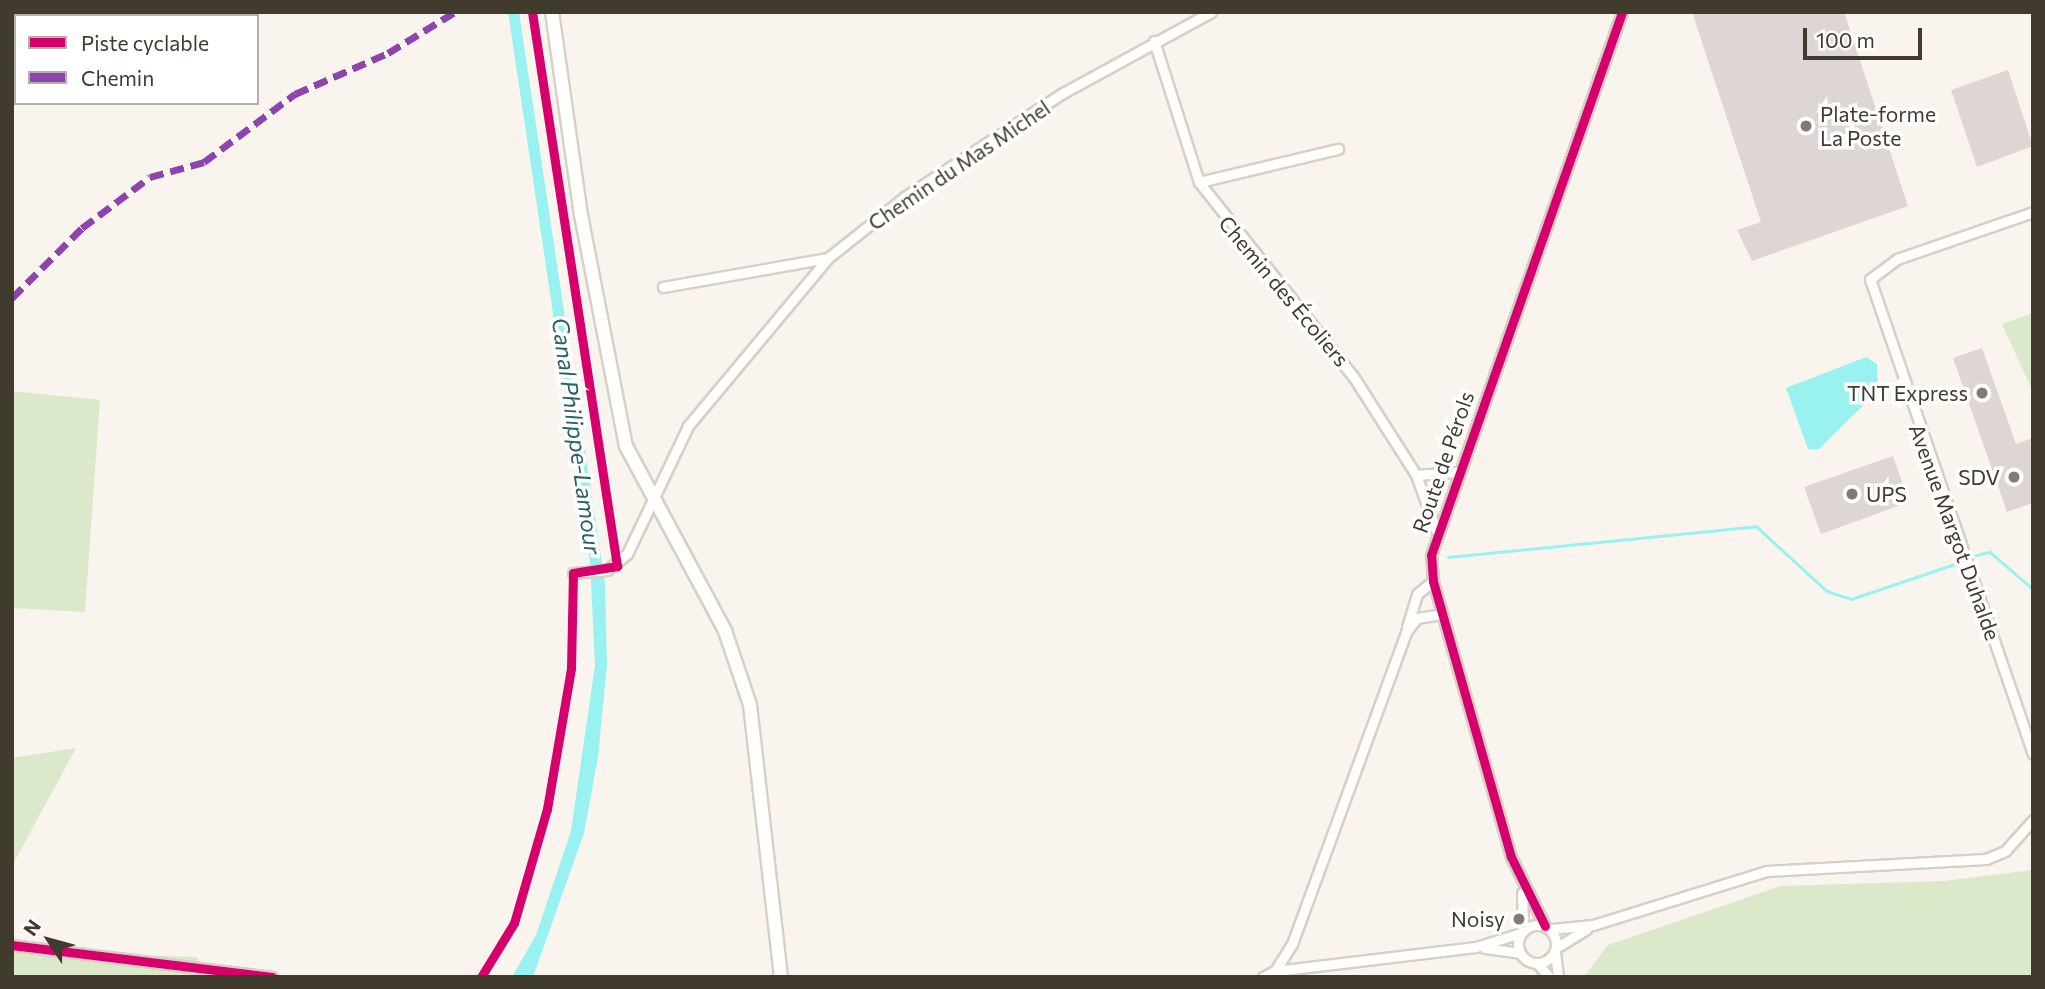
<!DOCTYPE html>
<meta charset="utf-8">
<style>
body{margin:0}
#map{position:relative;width:2045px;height:989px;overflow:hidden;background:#f9f5ee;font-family:Commissioner,sans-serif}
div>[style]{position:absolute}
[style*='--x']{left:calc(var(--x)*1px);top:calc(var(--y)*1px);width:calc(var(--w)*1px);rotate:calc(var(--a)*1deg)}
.green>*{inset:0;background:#dbe8c9}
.water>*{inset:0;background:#99f2ef}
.stream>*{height:2.5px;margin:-1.25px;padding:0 1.25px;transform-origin:1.25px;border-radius:1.25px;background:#99f2ef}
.building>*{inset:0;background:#ded5d5}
.roads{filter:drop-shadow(2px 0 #d6d0c6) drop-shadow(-2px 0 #d6d0c6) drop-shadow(0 2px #d6d0c6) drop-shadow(0 -2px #d6d0c6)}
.minor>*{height:9px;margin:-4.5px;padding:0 4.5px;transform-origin:4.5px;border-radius:4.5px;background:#fefefc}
.minor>.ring{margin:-4.5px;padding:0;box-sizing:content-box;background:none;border:9px solid #fefefc;border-radius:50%}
.major>*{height:12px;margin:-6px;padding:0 6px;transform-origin:6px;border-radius:6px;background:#fefefc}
.quiet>*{height:7px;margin-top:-3.5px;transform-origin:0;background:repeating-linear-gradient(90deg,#8e44ad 0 14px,transparent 0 21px)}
.cycleway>*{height:9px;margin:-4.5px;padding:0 4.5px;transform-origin:4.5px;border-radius:4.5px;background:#d6006c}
.dots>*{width:19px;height:19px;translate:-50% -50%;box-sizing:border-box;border:4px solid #fff;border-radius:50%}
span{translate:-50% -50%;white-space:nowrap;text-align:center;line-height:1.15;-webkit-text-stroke:7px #fff;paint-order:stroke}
.poi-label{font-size:21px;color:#413b2e}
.left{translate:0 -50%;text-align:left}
.right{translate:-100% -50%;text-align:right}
.street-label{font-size:21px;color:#413b2e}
.water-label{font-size:23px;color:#2b6161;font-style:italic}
.frame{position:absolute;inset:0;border:14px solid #413b2e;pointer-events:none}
.legend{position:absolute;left:14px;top:14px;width:245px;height:91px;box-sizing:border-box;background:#fff;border:2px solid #b3b1ab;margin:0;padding:9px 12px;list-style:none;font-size:21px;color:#413b2e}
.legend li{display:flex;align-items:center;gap:14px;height:35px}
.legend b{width:35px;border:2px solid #b3b1ab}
.north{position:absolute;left:14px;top:905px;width:70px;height:70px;-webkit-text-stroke:5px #fff;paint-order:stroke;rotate:306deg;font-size:19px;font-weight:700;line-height:28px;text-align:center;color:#413b2e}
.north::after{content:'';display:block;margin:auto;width:24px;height:32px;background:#413b2e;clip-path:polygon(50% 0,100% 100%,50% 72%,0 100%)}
.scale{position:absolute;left:1803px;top:28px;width:119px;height:32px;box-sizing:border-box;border:4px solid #413b2e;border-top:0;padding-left:9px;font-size:21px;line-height:24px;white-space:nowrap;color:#413b2e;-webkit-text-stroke:5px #fff;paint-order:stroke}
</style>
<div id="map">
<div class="green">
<i style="clip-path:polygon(2033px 313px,2033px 392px,2002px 324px)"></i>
<i style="clip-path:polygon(12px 391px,100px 400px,85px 612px,12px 608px)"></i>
<i style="clip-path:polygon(76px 748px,12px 866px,12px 758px)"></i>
<i style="clip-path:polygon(2033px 870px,2033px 977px,1584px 977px,1608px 945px,1781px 886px,1944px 881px)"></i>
<i style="clip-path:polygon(12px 951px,196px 957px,209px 971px,201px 977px,12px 977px)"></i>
</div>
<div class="water">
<i style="clip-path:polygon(508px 12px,519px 12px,605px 583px,607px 665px,598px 757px,584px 833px,533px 977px,512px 977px,536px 935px,571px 831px,595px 665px,590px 561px)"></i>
<i style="clip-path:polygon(1866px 357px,1877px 364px,1878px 391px,1819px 449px,1808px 449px,1786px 388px)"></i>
</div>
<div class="stream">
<i style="--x:1972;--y:556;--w:18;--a:-13"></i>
<i style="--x:1990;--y:552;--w:57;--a:40.7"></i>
<i style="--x:1448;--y:557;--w:310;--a:-5.7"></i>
<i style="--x:1756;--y:526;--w:96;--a:42.5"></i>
<i style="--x:1827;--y:591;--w:25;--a:18"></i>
<i style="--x:1851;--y:599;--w:113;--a:-18.6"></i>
</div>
<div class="building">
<i style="clip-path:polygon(1692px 12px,1844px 12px,1908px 206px,1752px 261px,1737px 230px,1761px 222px)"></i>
<i style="clip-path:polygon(2008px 70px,2033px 146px,1977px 167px,1951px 90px)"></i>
<i style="clip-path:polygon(1982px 348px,2016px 444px,2033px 438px,2033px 503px,2007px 512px,1953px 358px)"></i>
<i style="clip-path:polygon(1893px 456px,1903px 485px,1895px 488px,1901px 505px,1821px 534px,1804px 487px)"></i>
</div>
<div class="roads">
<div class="minor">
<i style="--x:1154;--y:41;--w:148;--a:72.3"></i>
<i style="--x:1199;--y:182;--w:248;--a:51.6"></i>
<i style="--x:1353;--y:376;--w:117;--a:57.5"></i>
<i style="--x:1416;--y:475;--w:59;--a:70"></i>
<i style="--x:1199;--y:182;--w:143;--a:-13.4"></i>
<i style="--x:2033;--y:212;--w:144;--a:160.9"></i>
<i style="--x:1897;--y:259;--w:34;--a:143"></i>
<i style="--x:1870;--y:279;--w:502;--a:71.06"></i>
<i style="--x:663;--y:287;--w:167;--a:-10"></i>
<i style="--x:1416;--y:475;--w:40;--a:-4.3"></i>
<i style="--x:573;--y:573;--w:34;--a:-5"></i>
<i style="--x:607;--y:570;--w:26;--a:-39"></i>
<i style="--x:627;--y:554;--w:142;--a:-64.5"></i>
<i style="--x:688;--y:426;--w:219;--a:-50.2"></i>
<i style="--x:828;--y:258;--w:100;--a:-38.5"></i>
<i style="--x:906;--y:196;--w:188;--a:-33.3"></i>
<i style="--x:1063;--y:93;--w:169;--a:-28.7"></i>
<i style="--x:1407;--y:627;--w:34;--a:-73"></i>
<i style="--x:1417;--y:594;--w:21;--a:-39"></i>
<i style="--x:1522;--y:893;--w:37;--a:88"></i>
<i class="ring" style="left:1518px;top:925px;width:29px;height:29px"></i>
<i style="--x:1545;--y:926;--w:77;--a:-116.2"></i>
<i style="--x:1511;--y:857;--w:287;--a:-105.8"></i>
<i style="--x:1433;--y:581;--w:26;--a:-94"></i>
<i style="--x:1431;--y:555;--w:576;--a:-70.62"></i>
<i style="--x:1551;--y:929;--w:42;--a:-5.4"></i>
<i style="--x:1593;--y:925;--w:181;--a:-17.3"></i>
<i style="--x:1766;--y:871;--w:220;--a:-3.1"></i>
<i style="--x:1986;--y:859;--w:21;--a:-23"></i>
<i style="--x:2005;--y:851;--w:42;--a:-47.9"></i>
<i style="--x:12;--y:945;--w:262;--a:7"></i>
<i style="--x:1485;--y:948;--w:35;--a:8"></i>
<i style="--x:1556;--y:948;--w:36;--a:-32"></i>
<i style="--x:1555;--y:952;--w:25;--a:83"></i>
<i style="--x:1537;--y:963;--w:18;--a:49"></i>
<i style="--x:1275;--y:971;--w:202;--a:-6.8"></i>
<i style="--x:1476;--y:947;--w:47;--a:-17.3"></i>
<i style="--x:1263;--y:977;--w:13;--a:-27"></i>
<i style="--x:1275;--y:971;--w:32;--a:-58"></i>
<i style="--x:1292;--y:944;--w:332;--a:-69.9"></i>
<i style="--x:1406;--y:632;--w:18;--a:-52"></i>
<i style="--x:1417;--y:618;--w:25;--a:-9"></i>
</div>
<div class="major">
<i style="--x:552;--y:12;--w:205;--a:81.9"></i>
<i style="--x:581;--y:215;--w:235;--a:79"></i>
<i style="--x:626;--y:446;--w:210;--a:61.8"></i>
<i style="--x:725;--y:631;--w:78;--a:71.3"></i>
<i style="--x:750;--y:705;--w:274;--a:83.5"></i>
</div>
</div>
<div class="quiet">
<i style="--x:12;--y:298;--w:99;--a:-45"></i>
<i style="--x:82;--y:228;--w:85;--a:-36.9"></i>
<i style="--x:150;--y:177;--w:56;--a:-15.5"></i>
<i style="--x:204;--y:162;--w:114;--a:-36.8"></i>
<i style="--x:295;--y:94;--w:102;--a:-23.8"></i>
<i style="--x:388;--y:53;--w:79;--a:-31.5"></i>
</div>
<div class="cycleway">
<i style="--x:1545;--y:926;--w:77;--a:-116.2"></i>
<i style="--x:1511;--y:857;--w:287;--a:-105.8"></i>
<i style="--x:1433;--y:581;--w:26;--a:-94"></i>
<i style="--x:1431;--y:555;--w:576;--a:-70.62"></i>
<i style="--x:12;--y:945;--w:262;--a:7"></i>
<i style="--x:481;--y:977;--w:63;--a:-58.6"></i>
<i style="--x:514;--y:923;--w:119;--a:-73.9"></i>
<i style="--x:547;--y:809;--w:143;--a:-80.3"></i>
<i style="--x:571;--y:668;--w:95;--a:-88.8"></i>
<i style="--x:573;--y:573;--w:45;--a:-9"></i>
<i style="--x:617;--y:566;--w:560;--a:-98.72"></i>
</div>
<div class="dots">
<i style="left:1806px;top:126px;background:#817c71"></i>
<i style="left:1982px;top:393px;background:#817c71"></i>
<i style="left:2014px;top:477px;background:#817c71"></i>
<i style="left:1852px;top:494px;background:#817c71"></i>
<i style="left:1519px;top:919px;background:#817c71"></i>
</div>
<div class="poi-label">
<span class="left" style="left:1820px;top:126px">Plate-forme<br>La Poste</span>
<span class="right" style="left:1968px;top:393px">TNT Express</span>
<span class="right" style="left:2000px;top:477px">SDV</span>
<span class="left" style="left:1866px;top:494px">UPS</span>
<span class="right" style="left:1505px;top:919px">Noisy</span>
</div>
<div class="street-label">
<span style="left:959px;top:165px;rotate:-34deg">Chemin du Mas Michel</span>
<span style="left:1284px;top:291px;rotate:50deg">Chemin des Écoliers</span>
<span style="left:1443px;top:462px;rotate:-71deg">Route de Pérols</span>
<span style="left:1955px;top:532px;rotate:70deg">Avenue Margot Duhalde</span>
</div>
<div class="water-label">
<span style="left:577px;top:436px;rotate:82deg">Canal Philippe-Lamour</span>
</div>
<div class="frame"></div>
<ul class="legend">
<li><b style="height:9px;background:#d6006c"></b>Piste cyclable</li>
<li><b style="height:9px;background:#8e44ad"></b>Chemin</li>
</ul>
<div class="north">N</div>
<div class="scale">100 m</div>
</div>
